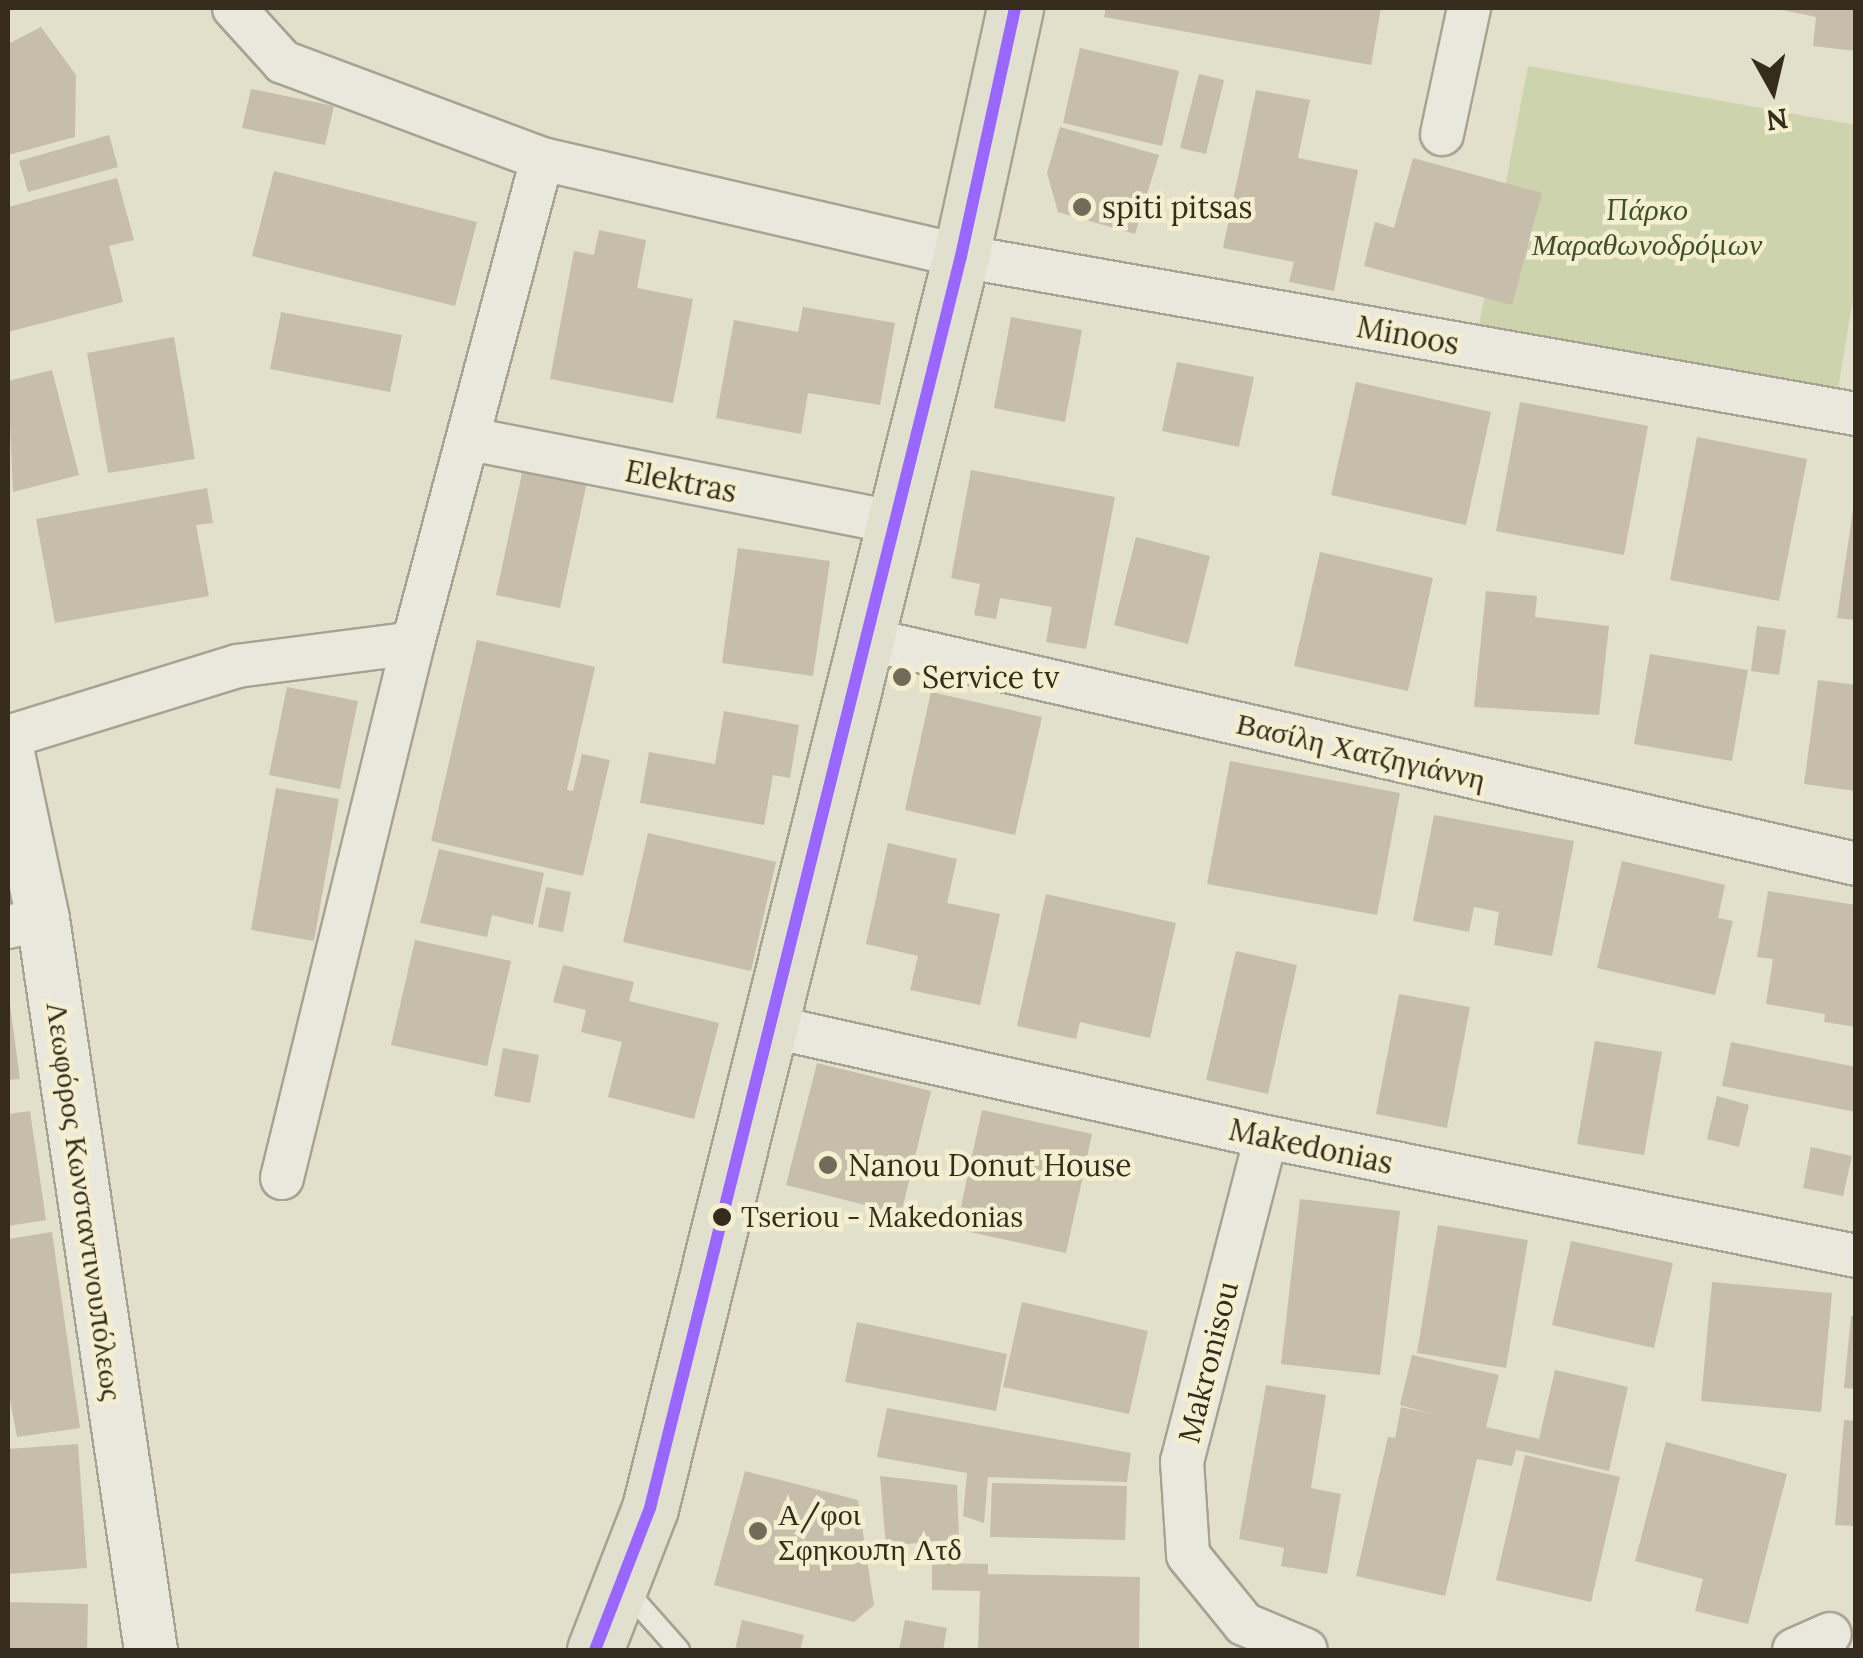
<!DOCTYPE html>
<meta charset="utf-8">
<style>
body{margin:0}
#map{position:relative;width:1863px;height:1658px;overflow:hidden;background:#e2dfca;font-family:Lora,serif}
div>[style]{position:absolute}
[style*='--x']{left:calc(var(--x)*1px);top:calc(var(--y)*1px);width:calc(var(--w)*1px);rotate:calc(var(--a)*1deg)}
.green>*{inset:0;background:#cdd3ad}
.building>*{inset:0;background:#c6beab}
.roads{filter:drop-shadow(2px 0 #a7a394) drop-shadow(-2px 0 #a7a394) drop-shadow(0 2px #a7a394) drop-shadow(0 -2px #a7a394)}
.service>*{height:20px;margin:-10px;padding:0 10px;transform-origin:10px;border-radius:10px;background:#eae8dc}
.minor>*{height:42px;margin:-21px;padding:0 21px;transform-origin:21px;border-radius:21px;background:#eae8dc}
.tertiary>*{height:52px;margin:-26px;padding:0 26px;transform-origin:26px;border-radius:26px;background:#eae8dc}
.primary>*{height:55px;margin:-27.5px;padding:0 27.5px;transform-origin:27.5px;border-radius:27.5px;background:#e1dfcd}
.bus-1>*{height:12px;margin:-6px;padding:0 6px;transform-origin:6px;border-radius:6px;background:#96f}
.dots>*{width:28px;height:28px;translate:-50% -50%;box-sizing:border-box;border:5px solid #f4efd0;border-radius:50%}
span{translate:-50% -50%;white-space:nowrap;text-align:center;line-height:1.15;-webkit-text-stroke:9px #f4efd0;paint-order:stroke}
.bus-label{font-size:28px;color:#352c1d}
.left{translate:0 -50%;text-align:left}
.poi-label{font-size:30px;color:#352c1d}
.park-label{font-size:30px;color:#3e5124;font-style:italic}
.street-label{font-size:30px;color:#352c1d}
.frame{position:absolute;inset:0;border:10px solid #352c1d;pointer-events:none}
.north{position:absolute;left:1723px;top:40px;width:100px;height:100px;-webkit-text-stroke:8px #f4efd0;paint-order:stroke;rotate:172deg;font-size:28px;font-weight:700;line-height:40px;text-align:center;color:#352c1d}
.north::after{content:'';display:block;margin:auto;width:35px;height:45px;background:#352c1d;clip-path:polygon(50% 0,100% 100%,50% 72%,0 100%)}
</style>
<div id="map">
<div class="green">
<i style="clip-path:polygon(1528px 66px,1855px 125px,1855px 286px,1837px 395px,1477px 336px)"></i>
</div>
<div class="building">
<i style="clip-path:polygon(1106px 8px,1381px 8px,1371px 65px,1104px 17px)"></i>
<i style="clip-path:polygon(1773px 8px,1856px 8px,1856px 51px,1813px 46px,1816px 17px)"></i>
<i style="clip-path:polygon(41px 27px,76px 75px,75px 137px,8px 155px,8px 44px)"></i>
<i style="clip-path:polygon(1080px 48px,1179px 71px,1162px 146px,1063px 123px)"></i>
<i style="clip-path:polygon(1199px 74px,1224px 80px,1206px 154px,1180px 148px)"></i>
<i style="clip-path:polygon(251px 89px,334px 106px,325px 145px,242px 128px)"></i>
<i style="clip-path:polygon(1256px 90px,1310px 100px,1298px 158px,1358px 170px,1334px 291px,1289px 282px,1294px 262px,1223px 248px)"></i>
<i style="clip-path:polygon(1060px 127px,1159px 155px,1135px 234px,1058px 212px,1047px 173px)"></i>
<i style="clip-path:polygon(109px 135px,118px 167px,28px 192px,19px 161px)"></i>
<i style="clip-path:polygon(1413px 158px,1542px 193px,1512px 305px,1364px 266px,1375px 222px,1394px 228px)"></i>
<i style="clip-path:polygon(274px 171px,477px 222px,455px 306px,252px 256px)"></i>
<i style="clip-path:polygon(117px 178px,134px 240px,109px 246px,123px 302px,8px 332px,8px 207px)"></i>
<i style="clip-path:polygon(599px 230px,646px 240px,637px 288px,693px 299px,673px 403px,550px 379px,574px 251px,594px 255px)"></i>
<i style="clip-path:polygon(803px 307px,895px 323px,880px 405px,808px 393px,801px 434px,716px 418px,734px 320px,798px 332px)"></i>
<i style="clip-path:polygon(281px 312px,402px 335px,390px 392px,270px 369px)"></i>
<i style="clip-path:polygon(1011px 317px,1082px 330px,1065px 422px,994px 408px)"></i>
<i style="clip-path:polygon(174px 337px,195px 459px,108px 473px,87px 353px)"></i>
<i style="clip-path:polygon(1177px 362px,1254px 377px,1239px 447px,1162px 431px)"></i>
<i style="clip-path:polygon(52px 370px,79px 475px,13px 492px,8px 381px)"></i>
<i style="clip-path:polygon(1356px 382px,1491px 412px,1466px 525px,1331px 495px)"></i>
<i style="clip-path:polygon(1520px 402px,1648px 426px,1624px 555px,1496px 531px)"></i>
<i style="clip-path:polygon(1697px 437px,1807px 459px,1779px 601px,1670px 580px)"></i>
<i style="clip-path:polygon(524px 464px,588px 477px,560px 608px,496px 595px)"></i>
<i style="clip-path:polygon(971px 470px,1115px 497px,1086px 649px,1046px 642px,1052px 607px,1000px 598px,996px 619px,974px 615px,980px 584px,951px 578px)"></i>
<i style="clip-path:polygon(207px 488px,213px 523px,196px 525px,209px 596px,55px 623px,36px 519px)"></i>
<i style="clip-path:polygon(1856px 490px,1856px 620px,1837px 618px)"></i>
<i style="clip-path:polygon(1136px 537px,1210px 556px,1188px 644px,1114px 625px)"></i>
<i style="clip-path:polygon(738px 548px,830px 561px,813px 676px,722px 663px)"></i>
<i style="clip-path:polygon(1320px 552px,1433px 578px,1408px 691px,1294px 666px)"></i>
<i style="clip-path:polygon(1486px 591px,1537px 596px,1535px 617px,1609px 626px,1599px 715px,1474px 707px)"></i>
<i style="clip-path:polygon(1757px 626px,1786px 630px,1779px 675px,1751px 671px)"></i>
<i style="clip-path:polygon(477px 640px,595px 667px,567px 790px,573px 791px,582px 754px,610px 760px,583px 876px,431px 841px)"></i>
<i style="clip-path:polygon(1650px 654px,1748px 670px,1732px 761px,1634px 744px)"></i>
<i style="clip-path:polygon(1818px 680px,1856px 685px,1856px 791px,1804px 784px)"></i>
<i style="clip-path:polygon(287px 687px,358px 701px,340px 789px,269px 775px)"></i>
<i style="clip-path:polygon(931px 692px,1042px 717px,1015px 835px,905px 810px)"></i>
<i style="clip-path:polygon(724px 711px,799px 725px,790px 778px,773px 775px,764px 825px,640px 803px,649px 752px,715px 764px)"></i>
<i style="clip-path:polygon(1230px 761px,1400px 793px,1377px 915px,1207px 884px)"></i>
<i style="clip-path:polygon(276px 788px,339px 799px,314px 941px,251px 930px)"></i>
<i style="clip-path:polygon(1434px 815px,1574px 841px,1552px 956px,1494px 945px,1499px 912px,1474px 907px,1469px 932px,1413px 921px)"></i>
<i style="clip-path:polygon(648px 833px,776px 862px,751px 971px,623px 942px)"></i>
<i style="clip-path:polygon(888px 843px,957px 859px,947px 903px,1000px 914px,980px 1005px,910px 990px,918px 956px,866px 944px)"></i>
<i style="clip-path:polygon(439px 849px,544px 873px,533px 925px,492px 915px,487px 937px,420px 923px)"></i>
<i style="clip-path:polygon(1622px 861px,1725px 885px,1718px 918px,1733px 921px,1715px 995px,1597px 968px)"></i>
<i style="clip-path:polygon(546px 887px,571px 892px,563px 932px,538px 927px)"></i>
<i style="clip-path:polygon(1768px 891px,1856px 905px,1856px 1027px,1824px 1022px,1825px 1014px,1766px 1004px,1773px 959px,1757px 957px)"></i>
<i style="clip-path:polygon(1046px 894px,1176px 923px,1150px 1038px,1080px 1022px,1076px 1039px,1017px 1026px)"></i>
<i style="clip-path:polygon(415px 940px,511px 961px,487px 1066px,391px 1045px)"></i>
<i style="clip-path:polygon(1236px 951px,1297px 965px,1268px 1094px,1206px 1080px)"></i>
<i style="clip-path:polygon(563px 965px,634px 982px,629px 1001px,719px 1023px,694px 1119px,608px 1097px,622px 1042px,581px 1032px,586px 1010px,553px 1002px)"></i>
<i style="clip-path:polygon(8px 990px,20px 1079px,8px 1080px)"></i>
<i style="clip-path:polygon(1399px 994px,1470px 1007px,1447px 1128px,1376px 1114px)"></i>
<i style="clip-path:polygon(1595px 1041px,1662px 1052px,1644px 1155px,1577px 1144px)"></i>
<i style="clip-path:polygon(1731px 1042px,1856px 1067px,1856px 1112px,1722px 1086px)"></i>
<i style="clip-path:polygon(503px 1048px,539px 1055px,530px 1103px,494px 1096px)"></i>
<i style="clip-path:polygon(817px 1063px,931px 1091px,901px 1214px,786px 1185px)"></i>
<i style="clip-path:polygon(1717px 1096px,1749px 1105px,1739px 1147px,1707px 1139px)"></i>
<i style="clip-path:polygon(982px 1110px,1092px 1134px,1066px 1253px,956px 1229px)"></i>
<i style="clip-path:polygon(30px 1111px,46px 1220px,8px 1226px,8px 1114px)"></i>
<i style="clip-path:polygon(1811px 1147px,1852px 1156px,1843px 1196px,1803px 1188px)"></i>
<i style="clip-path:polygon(1300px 1199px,1400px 1211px,1380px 1375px,1281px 1364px)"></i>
<i style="clip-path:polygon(1438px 1225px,1528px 1240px,1506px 1368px,1417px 1353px)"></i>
<i style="clip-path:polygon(52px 1232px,80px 1428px,17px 1437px,8px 1389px,8px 1239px)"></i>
<i style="clip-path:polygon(1571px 1241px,1673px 1263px,1654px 1348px,1552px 1325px)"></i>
<i style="clip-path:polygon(1712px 1282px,1832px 1293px,1821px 1412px,1701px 1401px)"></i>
<i style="clip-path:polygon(1022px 1302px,1148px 1331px,1129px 1414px,1003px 1387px)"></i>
<i style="clip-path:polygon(1851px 1316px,1856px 1316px,1856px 1389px,1844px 1388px)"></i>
<i style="clip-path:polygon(857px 1322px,1007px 1354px,996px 1411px,845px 1382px)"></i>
<i style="clip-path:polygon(1412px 1355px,1499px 1375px,1486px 1427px,1539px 1439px,1555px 1370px,1628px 1387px,1609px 1471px,1516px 1450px,1512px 1466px,1477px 1459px,1445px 1596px,1356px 1576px,1388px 1437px,1395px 1438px,1401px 1407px,1432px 1414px,1400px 1405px)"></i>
<i style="clip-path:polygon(1266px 1385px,1326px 1395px,1311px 1488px,1341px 1494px,1327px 1574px,1281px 1566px,1284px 1548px,1239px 1539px)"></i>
<i style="clip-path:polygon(887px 1408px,1131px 1453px,1127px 1482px,988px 1477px,984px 1523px,963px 1516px,967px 1473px,877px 1457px)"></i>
<i style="clip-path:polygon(1844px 1420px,1856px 1421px,1856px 1526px,1835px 1525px)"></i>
<i style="clip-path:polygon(1666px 1442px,1787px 1474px,1748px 1624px,1695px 1611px,1703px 1579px,1635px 1561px)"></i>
<i style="clip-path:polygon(78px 1444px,87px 1568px,8px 1574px,8px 1449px)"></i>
<i style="clip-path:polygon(1525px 1455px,1620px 1477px,1591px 1602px,1496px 1580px)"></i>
<i style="clip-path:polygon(745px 1471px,858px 1500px,874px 1605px,854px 1622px,714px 1585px)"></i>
<i style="clip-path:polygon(880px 1476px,957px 1485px,959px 1539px,886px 1546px)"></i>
<i style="clip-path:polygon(992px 1483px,1127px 1486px,1125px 1540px,990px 1537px)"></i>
<i style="clip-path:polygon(932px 1563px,988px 1564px,988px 1574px,1140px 1577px,1139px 1650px,978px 1650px,980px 1591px,932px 1590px)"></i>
<i style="clip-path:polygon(8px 1602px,88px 1604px,87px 1650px,8px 1650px)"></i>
<i style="clip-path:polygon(742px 1620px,804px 1635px,800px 1650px,735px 1650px)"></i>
<i style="clip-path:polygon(905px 1620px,947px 1628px,943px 1650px,899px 1650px)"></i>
</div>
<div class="roads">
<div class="service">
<i style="--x:624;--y:1588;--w:83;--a:48.4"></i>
</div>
<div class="minor">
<i style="--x:234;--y:8;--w:73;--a:47.8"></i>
<i style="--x:283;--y:62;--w:277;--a:20.5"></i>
<i style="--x:542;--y:159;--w:430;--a:13"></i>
<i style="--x:961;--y:256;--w:909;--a:10.01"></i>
<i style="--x:1442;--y:134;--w:129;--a:-77.9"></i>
<i style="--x:470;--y:439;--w:430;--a:11.1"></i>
<i style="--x:866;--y:639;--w:1015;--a:12.8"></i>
<i style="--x:8;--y:737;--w:240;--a:-17.2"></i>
<i style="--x:237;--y:666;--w:177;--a:-7.4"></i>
<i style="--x:8;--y:927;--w:36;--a:-13"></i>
<i style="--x:769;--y:1026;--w:509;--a:12.59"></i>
<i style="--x:1266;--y:1137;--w:602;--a:11.4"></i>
<i style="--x:1266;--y:1137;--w:335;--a:104.5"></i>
<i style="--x:1182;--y:1461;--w:94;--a:86.3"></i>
<i style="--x:1188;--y:1555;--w:89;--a:50.9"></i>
<i style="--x:1244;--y:1624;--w:67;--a:22.8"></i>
<i style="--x:282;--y:1178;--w:551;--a:-76.24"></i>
<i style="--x:413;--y:643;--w:501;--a:-75.08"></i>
<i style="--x:1794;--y:1650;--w:39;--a:-24"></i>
</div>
<div class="tertiary">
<i style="--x:8;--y:753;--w:170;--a:78.1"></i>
<i style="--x:43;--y:919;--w:739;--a:81.6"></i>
</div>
<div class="primary">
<i style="--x:595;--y:1650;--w:152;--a:-68.8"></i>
<i style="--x:650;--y:1508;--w:1290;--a:-76.05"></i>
<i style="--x:961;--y:256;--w:254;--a:-77.7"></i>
</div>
</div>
<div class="bus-1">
<i style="--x:595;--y:1650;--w:152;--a:-68.8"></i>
<i style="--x:650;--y:1508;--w:1290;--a:-76.05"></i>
<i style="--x:961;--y:256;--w:254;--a:-77.7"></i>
</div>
<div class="dots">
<i style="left:1082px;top:207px;background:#726b5a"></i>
<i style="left:902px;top:677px;background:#726b5a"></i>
<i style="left:828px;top:1165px;background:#726b5a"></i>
<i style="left:722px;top:1217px;background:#352c1d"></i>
<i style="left:758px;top:1531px;background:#726b5a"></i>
</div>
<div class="bus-label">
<span class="left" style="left:741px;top:1217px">Tseriou - Makedonias</span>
</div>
<div class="poi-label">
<span class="left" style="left:1102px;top:207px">spiti pitsas</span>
<span class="left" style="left:922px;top:677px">Service tv</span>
<span class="left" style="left:848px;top:1165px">Nanou Donut House</span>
<span class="left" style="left:778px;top:1531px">Α/φοι<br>Σφηκουπη Λτδ</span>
</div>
<div class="park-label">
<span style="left:1647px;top:226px">Πάρκο<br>Μαραθωνοδρόμων</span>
</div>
<div class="street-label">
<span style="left:1408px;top:335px;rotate:10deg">Minoos</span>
<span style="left:681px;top:481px;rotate:11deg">Elektras</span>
<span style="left:1361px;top:751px;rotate:13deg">Βασίλη Χατζηγιάννη</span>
<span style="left:1311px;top:1146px;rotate:12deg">Makedonias</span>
<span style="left:85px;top:1201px;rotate:82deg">Λεωφόρος Κωνσταντινουπόλεως</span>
<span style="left:1208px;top:1362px;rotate:-76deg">Makronisou</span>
</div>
<div class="frame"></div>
<div class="north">N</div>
</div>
